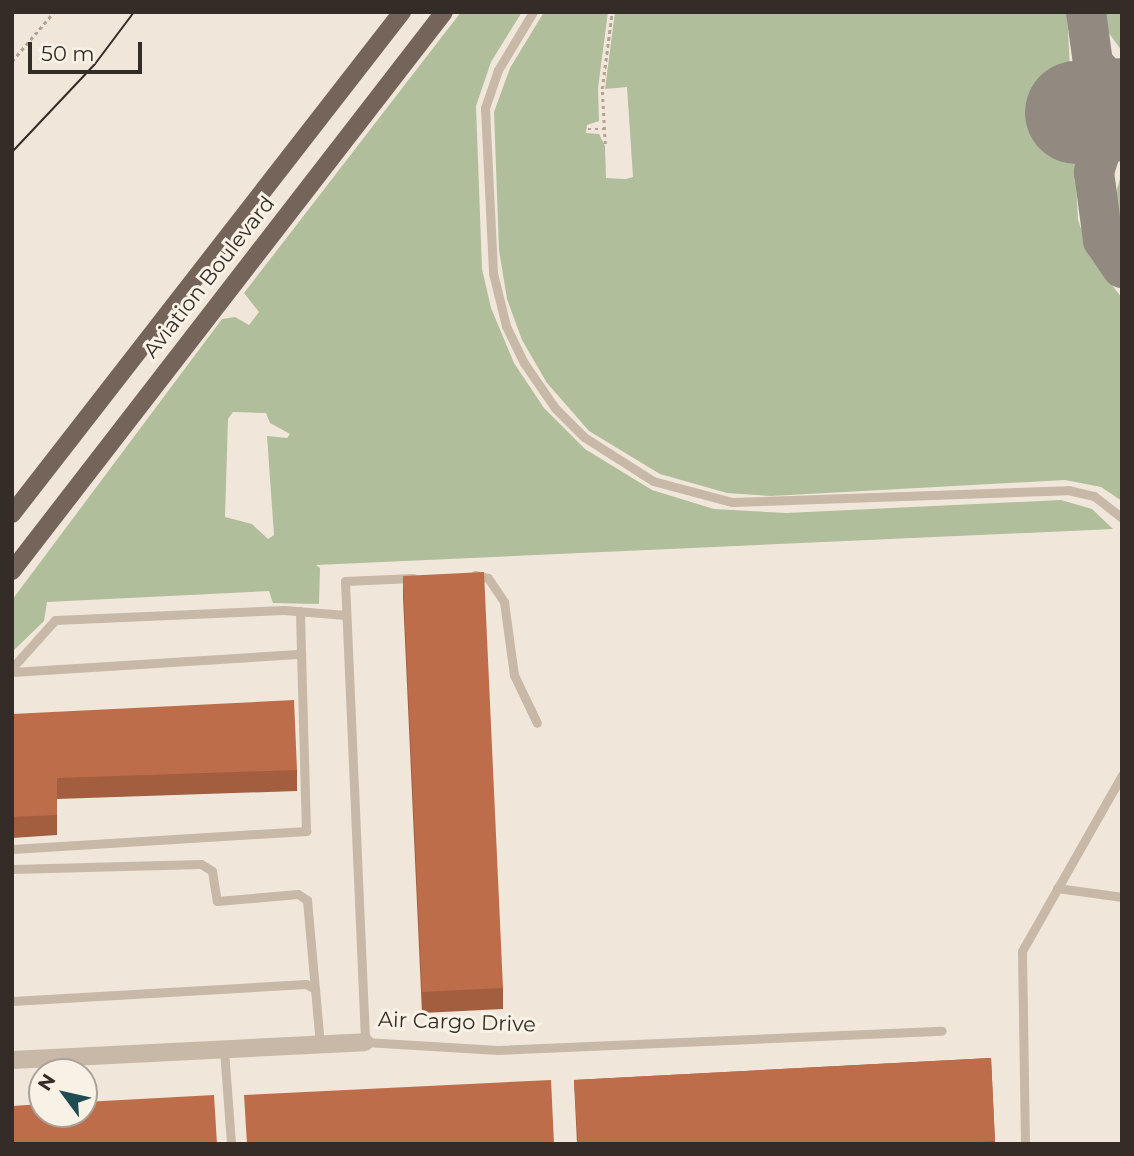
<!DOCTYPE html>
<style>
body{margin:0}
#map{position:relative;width:1134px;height:1156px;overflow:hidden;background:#f0e7da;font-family:Montserrat,sans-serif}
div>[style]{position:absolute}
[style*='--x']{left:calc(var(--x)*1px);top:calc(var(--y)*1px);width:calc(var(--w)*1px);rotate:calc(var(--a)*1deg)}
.green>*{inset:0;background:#b0be9b}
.taxiway>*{height:40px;margin:-20px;padding:0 20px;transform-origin:20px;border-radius:20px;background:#928a80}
.runway>*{height:103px;margin:-51.5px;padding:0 51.5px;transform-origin:51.5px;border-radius:51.5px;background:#928a80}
.path>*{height:2.5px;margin-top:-1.25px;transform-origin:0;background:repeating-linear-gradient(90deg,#b3a291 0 3.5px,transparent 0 7px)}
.lane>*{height:9px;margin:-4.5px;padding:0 4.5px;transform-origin:4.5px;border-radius:4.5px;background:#c7b8a7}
.street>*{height:18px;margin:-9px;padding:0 9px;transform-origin:9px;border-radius:9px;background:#c7b8a7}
.primary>*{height:18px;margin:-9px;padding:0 9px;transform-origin:9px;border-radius:9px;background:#756459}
.tram>*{height:2px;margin:-1px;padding:0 1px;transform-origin:1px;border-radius:1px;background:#342c27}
.wall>*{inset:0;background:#a35e40}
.building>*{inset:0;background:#be6d4a}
span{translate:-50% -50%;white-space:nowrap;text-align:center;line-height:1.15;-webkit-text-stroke:6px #f8f1e6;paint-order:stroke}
.street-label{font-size:21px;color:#342c27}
.frame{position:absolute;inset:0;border:14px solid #342c27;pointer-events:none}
.north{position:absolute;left:28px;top:1058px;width:70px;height:70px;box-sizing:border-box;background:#f8f1e6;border:2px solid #aaa29a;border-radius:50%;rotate:303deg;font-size:19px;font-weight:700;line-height:28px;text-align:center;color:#342c27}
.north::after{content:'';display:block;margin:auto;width:24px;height:32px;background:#1f4c53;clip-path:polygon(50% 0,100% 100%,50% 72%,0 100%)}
.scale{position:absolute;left:28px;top:42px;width:114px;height:32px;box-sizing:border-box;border:4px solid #342c27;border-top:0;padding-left:9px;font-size:21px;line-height:24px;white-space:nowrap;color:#342c27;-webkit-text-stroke:5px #f8f1e6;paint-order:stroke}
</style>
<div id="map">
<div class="green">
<i style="clip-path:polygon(evenodd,461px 12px,522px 12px,491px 62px,476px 106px,482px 269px,491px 308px,514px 363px,544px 408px,585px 449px,652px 490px,714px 509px,786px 513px,1061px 500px,1092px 509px,1113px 529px,316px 565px,320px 568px,319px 604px,273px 603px,269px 591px,47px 602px,44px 621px,12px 652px,12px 600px,222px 319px,235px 317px,249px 325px,259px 312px,244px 293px,461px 12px,233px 412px,266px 413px,270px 423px,290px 434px,287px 438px,267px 436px,274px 535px,268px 539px,252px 524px,225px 517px,228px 419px,233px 412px)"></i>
<i style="clip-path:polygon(544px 12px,608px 12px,598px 88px,599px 121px,587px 125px,586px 133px,599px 134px,605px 146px,606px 178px,626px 179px,633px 177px,627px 87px,605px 89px,615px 12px,1067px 12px,1078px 220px,1092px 259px,1122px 298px,1122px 501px,1101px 487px,1065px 480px,771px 496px,727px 493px,660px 474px,589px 431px,547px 383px,522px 340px,507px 299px,499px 250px,494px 112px,510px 68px)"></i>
<i style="clip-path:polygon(1103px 12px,1122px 12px,1122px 51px,1108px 32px)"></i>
<i style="clip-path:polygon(1122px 171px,1122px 240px,1112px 208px)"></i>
</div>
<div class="taxiway">
<i style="--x:1086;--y:12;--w:51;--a:82.2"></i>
<i style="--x:1093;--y:63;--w:44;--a:48.7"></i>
<i style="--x:1122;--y:122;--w:26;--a:133"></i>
<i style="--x:1104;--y:141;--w:33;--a:108"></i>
<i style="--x:1094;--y:172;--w:69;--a:82.5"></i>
<i style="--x:1103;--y:240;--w:34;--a:56"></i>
</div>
<div class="runway">
<i style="--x:1076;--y:112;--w:46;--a:-3.7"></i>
</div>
<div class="path">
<i style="--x:12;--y:61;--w:65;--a:-49.4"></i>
<i style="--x:588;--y:129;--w:16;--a:0"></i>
<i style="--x:605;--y:144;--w:55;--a:-93.1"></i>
<i style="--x:602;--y:89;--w:78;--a:-82.6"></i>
</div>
<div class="lane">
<i style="--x:533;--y:12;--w:68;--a:121.1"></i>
<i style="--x:498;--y:70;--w:40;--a:108.9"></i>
<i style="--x:485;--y:108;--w:165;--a:87.2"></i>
<i style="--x:493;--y:273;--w:55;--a:76.2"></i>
<i style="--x:506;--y:326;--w:41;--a:64.1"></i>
<i style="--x:524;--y:363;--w:55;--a:55.4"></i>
<i style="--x:555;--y:408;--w:41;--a:45"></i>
<i style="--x:584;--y:437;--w:82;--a:32.5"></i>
<i style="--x:653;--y:481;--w:82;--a:14.9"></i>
<i style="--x:732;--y:502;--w:336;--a:-2"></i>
<i style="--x:1068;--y:490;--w:27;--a:13"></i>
<i style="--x:1094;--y:496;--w:36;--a:38"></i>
<i style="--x:475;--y:575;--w:13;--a:13"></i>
<i style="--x:488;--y:578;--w:29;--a:56"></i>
<i style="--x:504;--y:602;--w:74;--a:82.2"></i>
<i style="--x:514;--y:675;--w:53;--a:64.4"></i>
<i style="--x:413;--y:578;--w:68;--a:177.5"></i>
<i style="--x:345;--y:581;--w:461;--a:87.5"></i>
<i style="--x:365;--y:1042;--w:133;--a:3.4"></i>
<i style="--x:498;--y:1050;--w:444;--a:-2.5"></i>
<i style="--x:12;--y:668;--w:64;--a:-48.1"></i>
<i style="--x:55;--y:620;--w:229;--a:-2.5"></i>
<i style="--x:284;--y:610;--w:62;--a:4.6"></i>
<i style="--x:12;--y:672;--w:290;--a:-3.6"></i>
<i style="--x:301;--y:654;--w:43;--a:-91.3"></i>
<i style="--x:12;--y:849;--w:295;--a:-3.5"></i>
<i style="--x:306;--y:831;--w:177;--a:-91.6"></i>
<i style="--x:12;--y:869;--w:189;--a:-1.5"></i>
<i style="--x:201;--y:864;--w:13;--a:32"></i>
<i style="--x:212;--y:871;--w:30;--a:81"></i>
<i style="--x:217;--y:901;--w:81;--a:-4.9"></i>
<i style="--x:298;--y:894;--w:11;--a:34"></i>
<i style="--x:307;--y:900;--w:89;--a:84.9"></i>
<i style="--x:1057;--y:888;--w:66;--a:7.9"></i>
<i style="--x:12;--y:1001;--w:294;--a:-3.3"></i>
<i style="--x:306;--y:984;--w:10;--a:29"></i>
<i style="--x:315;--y:989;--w:56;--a:84.9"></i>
<i style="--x:224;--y:1050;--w:94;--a:85.7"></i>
<i style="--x:1025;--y:1144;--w:193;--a:-90.9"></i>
<i style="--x:1022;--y:951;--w:202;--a:-60.4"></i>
</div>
<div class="street">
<i style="--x:12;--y:1060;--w:353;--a:-2.9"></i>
</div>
<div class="primary">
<i style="--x:12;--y:514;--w:636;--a:-52.16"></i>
<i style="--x:12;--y:571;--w:706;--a:-52.3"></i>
</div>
<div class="tram">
<i style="--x:12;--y:152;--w:121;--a:-46.7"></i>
<i style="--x:95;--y:64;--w:65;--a:-53.1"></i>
</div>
<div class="wall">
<i style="clip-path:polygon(403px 576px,503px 988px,503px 1009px,422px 1013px,403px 597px)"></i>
<i style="clip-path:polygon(12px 714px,297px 770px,297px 791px,57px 799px,57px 835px,12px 838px)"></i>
<i style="clip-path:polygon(991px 1058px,995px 1144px,577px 1144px,574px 1080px)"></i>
</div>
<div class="building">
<i style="clip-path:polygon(484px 572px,503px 988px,422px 992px,403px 576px)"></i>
<i style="clip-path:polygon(294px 700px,297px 770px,57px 778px,57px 815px,12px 817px,12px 714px)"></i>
<i style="clip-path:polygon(991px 1058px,995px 1141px,951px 1144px,578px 1144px,574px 1080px)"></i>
<i style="clip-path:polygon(551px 1080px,554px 1144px,247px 1144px,244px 1095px)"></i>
<i style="clip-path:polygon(214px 1095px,217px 1144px,12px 1144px,12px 1106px,42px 1104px,42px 1114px,84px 1114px,84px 1102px)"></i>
</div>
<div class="street-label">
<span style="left:209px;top:277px;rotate:-52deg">Aviation Boulevard</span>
<span style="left:457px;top:1022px;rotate:2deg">Air Cargo Drive</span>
</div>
<div class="frame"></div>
<div class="north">N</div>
<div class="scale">50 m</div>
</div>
